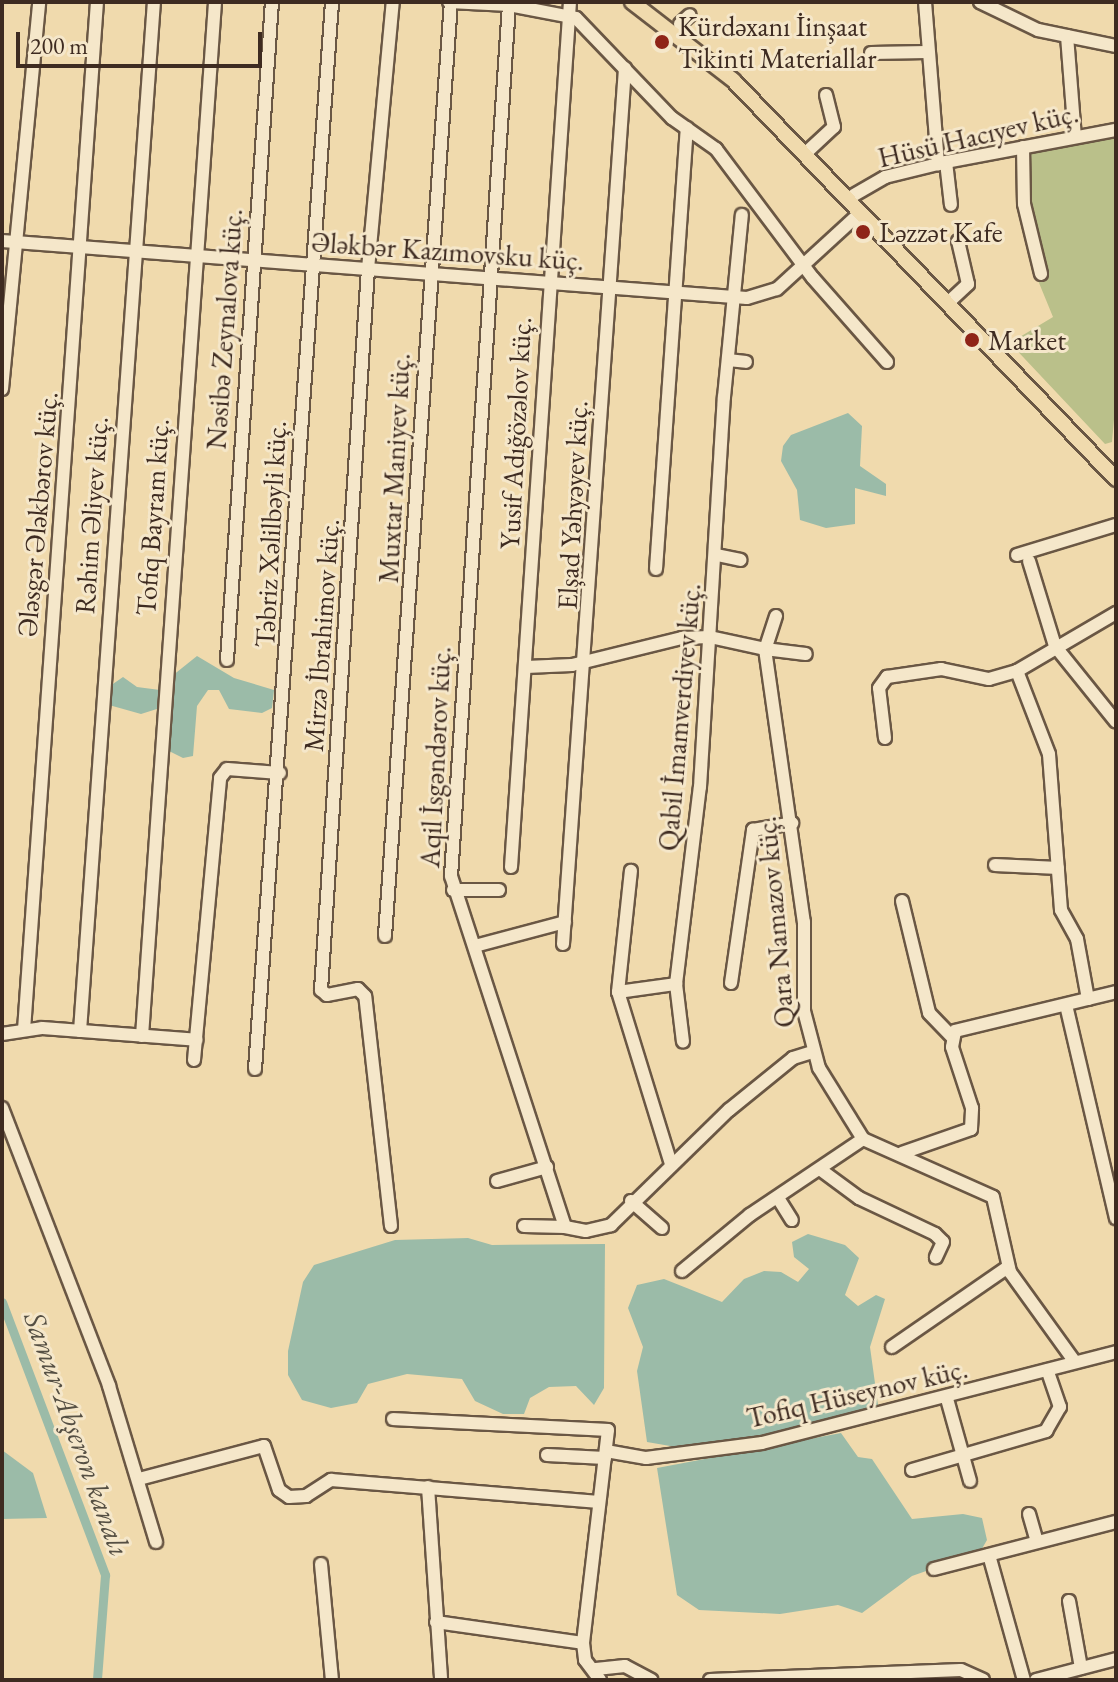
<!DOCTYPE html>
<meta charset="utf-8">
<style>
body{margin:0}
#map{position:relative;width:1118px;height:1682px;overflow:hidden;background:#f0daad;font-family:"EB Garamond",serif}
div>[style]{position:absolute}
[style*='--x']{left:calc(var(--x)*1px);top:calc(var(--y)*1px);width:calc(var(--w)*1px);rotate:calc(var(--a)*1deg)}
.green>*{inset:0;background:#bac08a}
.water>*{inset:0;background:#9bbba8}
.canal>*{height:9px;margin:-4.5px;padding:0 4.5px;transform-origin:4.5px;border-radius:4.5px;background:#9bbba8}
.roads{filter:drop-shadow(2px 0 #6a5744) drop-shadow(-2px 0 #6a5744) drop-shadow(0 2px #6a5744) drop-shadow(0 -2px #6a5744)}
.minor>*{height:12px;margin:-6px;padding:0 6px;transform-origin:6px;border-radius:6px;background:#f5e7ca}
.major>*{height:14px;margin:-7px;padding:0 7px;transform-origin:7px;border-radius:7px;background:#f0daad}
.dots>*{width:22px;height:22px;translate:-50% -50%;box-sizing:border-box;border:4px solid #f5e7ca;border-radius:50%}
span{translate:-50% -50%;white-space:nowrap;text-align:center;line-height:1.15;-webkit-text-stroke:6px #f5e7ca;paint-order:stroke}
.poi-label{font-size:28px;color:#3e2b21}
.left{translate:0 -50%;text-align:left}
.street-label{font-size:28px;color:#3e2b21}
.water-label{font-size:30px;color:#554f43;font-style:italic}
.frame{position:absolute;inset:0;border:4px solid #3e2b21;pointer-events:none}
.scale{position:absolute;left:16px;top:32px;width:246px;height:36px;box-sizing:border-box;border:4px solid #3e2b21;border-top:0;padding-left:10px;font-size:24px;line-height:28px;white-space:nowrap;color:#3e2b21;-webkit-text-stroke:6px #f5e7ca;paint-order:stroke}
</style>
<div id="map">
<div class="green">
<i style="clip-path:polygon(1116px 137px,1116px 397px,1112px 442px,1105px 444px,1010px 343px,1053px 317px,1037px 278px,1027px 159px,1035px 149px)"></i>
</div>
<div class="water">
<i style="clip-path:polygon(848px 413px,862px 426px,860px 466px,886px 484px,886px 496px,855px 488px,855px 524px,826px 528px,800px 520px,797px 490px,781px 461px,783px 446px,791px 435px)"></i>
<i style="clip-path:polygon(197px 656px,234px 678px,274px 690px,272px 708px,262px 713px,229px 709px,219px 690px,208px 690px,197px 706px,193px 756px,183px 758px,169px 751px,167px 739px,172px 676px)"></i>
<i style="clip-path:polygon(123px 677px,137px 687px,160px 690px,160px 708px,141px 714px,109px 705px,110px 686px)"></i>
<i style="clip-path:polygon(808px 1234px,845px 1245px,859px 1258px,845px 1295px,858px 1306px,876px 1295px,885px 1299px,870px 1347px,878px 1405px,867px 1416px,783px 1435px,676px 1447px,647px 1442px,637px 1371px,643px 1347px,628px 1308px,637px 1285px,664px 1279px,722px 1302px,744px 1279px,764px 1271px,781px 1272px,798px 1282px,809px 1269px,794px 1257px,792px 1242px)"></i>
<i style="clip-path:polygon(468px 1238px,492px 1245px,605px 1244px,604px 1388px,594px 1405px,576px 1386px,549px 1387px,530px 1398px,524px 1414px,503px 1414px,475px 1401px,462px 1379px,407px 1374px,368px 1384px,357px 1403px,331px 1408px,302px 1400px,288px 1375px,288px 1351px,303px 1282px,314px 1265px,395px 1240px)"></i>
<i style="clip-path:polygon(841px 1433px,858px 1457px,872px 1459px,912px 1519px,963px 1514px,982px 1518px,987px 1540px,980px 1552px,912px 1576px,862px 1613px,838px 1605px,780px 1614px,699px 1610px,677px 1595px,657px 1468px)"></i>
<i style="clip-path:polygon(2px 1450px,33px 1473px,47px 1518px,2px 1519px)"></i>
</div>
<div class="canal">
<i style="--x:2;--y:1302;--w:292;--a:69.3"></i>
<i style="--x:105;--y:1575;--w:105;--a:94.4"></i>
</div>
<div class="roads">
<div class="minor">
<i style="--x:449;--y:2;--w:60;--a:2.9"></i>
<i style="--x:509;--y:5;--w:68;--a:11"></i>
<i style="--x:576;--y:18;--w:139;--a:46.2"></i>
<i style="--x:672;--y:118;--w:54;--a:35.2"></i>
<i style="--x:716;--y:149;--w:161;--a:53.1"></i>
<i style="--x:813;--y:278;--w:112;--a:48.6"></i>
<i style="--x:925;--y:2;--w:163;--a:85.4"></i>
<i style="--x:980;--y:2;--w:64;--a:25.8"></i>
<i style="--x:1038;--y:30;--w:80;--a:11.6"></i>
<i style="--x:509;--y:5;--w:873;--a:93.81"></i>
<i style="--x:451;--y:876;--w:369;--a:72"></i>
<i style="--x:565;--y:1227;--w:21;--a:11"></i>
<i style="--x:586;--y:1231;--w:26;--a:-13"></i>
<i style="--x:611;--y:1225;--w:165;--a:-44.3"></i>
<i style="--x:729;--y:1110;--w:82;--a:-39.1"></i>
<i style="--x:793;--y:1058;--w:21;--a:-17"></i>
<i style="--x:680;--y:24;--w:13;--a:-42"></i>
<i style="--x:1067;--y:36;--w:101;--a:85.5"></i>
<i style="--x:871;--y:53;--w:56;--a:-1"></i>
<i style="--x:1023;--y:147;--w:57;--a:89"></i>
<i style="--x:1024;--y:204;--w:72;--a:76.3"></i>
<i style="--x:809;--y:150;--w:34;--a:-43"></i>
<i style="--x:834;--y:127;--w:33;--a:-104"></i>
<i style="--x:946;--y:162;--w:43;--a:83.4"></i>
<i style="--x:854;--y:195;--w:36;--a:-30"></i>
<i style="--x:885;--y:177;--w:63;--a:-13.8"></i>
<i style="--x:946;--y:162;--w:173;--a:-10.7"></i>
<i style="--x:2;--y:241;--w:747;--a:4.38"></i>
<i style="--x:747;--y:298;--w:31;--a:-17"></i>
<i style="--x:777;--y:289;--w:113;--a:-42.5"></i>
<i style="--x:952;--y:299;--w:22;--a:-43"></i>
<i style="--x:968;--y:284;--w:44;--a:-103.1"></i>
<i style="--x:728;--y:360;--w:18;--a:6"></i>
<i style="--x:2;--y:389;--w:389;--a:-84.5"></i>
<i style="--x:717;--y:555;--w:24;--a:12"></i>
<i style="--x:1017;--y:555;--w:103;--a:-16.9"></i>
<i style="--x:1029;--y:561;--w:89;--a:73"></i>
<i style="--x:1055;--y:646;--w:97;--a:51.2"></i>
<i style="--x:656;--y:569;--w:442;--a:-86"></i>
<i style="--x:776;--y:616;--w:35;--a:108"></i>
<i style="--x:765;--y:649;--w:41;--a:7"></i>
<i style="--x:227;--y:660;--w:660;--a:-86.09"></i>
<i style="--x:526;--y:667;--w:46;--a:-2.5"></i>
<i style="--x:572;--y:665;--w:113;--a:-13.8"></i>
<i style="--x:682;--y:638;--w:28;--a:-2"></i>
<i style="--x:710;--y:637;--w:56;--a:12.3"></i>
<i style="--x:765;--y:649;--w:276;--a:81.9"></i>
<i style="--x:804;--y:922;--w:89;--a:90"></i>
<i style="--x:804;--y:1011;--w:59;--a:75.3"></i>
<i style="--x:819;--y:1068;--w:84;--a:58.2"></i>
<i style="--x:863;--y:1139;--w:142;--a:24"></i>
<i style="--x:993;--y:1197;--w:77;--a:77.2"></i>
<i style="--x:1010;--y:1272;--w:111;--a:54.2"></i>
<i style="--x:885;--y:738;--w:50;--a:-96.8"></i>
<i style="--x:879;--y:688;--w:14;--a:-54"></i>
<i style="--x:887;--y:677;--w:55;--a:-8.4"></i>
<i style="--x:941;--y:669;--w:49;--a:11.8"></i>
<i style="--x:989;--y:679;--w:29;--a:-16"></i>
<i style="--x:995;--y:865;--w:63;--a:2.7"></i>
<i style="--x:511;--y:867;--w:867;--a:-86.1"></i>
<i style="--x:453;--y:890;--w:46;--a:0"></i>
<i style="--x:902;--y:901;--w:115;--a:76.4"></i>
<i style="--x:929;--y:1013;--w:33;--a:46"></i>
<i style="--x:385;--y:936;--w:936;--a:-85.96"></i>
<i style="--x:563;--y:944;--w:878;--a:-85.95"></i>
<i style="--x:475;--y:946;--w:93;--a:-14.9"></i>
<i style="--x:731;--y:983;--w:155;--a:-81.8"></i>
<i style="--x:753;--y:830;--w:40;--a:-10"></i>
<i style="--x:676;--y:984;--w:58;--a:83.1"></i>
<i style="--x:618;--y:992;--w:122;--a:-83.9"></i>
<i style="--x:1088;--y:999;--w:61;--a:-100.4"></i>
<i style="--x:1077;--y:939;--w:33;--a:-119"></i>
<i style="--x:1061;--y:910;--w:156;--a:-94.4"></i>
<i style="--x:1049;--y:754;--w:89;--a:-111.1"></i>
<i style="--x:1017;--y:671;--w:115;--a:-30.4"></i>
<i style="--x:1066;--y:1005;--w:219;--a:76.8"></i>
<i style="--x:24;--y:1030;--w:1031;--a:-85.94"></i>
<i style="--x:80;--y:1031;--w:1032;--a:-85.89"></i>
<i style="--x:2;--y:1034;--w:40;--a:-8.5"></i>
<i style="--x:42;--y:1028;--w:155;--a:4.4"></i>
<i style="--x:142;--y:1036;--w:1037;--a:-85.96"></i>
<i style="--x:194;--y:1060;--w:283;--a:-84.7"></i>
<i style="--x:220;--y:778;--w:11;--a:-52"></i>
<i style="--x:227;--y:769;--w:53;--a:4.3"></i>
<i style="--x:255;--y:1069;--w:1070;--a:-85.87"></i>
<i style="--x:2;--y:1108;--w:298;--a:68.9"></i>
<i style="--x:109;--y:1386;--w:163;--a:73.2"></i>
<i style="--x:902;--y:1153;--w:73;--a:-19.2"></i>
<i style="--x:971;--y:1129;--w:21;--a:-87"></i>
<i style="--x:972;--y:1108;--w:64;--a:-108.2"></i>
<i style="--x:952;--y:1047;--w:16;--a:-79"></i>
<i style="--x:955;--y:1031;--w:166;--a:-13.6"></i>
<i style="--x:671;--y:1164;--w:180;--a:-107.1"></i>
<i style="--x:618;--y:992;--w:59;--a:-7.9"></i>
<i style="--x:676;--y:984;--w:198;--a:-83.1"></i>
<i style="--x:700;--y:787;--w:391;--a:-86.5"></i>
<i style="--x:724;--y:397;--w:183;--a:-84.4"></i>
<i style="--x:821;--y:1170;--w:47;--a:36.4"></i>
<i style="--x:859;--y:1198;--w:84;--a:25.3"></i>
<i style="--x:935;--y:1234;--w:11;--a:45"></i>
<i style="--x:943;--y:1242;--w:17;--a:115"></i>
<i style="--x:497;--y:1181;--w:52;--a:-15.6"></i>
<i style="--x:778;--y:1198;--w:26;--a:58"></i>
<i style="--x:631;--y:1201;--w:41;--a:41.1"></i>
<i style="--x:391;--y:1226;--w:231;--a:-96.4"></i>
<i style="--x:365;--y:996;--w:10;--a:-135"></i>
<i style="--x:358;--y:989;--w:32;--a:169"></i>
<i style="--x:327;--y:995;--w:8;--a:-140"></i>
<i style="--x:321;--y:990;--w:723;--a:-86.27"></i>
<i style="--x:368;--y:269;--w:268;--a:-84.7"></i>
<i style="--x:524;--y:1226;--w:41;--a:1.4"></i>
<i style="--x:682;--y:1271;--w:88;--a:-39.5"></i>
<i style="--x:750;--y:1215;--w:136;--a:-33.9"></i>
<i style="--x:892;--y:1347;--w:141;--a:-34.6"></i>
<i style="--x:947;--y:1399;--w:85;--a:74.3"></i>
<i style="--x:393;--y:1419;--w:215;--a:2.9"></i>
<i style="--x:608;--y:1430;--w:214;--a:96.7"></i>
<i style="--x:583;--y:1643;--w:17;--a:83"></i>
<i style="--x:585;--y:1660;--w:25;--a:53"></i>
<i style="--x:606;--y:1451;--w:41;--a:9.9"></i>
<i style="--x:646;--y:1458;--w:117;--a:-7.4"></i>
<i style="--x:762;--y:1443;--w:366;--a:-14.4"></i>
<i style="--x:547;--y:1455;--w:58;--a:3"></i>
<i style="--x:912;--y:1470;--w:140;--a:-16.2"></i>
<i style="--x:1046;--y:1431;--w:28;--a:-60"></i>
<i style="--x:1060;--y:1407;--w:39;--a:-109"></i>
<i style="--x:139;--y:1479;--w:129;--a:-14.8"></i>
<i style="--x:264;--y:1446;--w:46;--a:71.2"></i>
<i style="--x:279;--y:1490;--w:12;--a:35"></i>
<i style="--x:289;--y:1497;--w:17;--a:-3"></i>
<i style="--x:306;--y:1496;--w:30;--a:-33"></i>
<i style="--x:331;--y:1480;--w:266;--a:4.7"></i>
<i style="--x:428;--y:1487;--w:193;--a:86.1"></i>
<i style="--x:1029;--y:1514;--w:29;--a:74"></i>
<i style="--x:989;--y:1555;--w:130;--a:74.4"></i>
<i style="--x:321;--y:1564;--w:117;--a:84.6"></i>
<i style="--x:934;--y:1569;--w:188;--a:-14.5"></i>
<i style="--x:1069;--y:1601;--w:68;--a:79.8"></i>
<i style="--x:436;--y:1622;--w:148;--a:8.1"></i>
<i style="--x:596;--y:1669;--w:29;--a:-6"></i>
<i style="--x:625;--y:1666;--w:30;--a:28"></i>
<i style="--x:710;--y:1680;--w:251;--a:-2.3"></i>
<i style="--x:961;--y:1670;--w:24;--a:24"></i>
<i style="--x:1036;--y:1680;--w:83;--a:-14.7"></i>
</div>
<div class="major">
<i style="--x:632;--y:2;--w:128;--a:37.7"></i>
<i style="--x:733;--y:80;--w:553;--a:46.17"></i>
</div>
</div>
<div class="dots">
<i style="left:662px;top:42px;background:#8f2418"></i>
<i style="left:863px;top:232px;background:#8f2418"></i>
<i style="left:972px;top:340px;background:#8f2418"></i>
</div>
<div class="poi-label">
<span class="left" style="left:678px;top:42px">Kürdəxanı İinşaat<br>Tikinti Materiallar</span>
<span class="left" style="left:879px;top:232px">Ləzzət Kafe</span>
<span class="left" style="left:988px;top:340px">Market</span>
</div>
<div class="street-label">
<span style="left:978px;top:135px;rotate:-13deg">Hüsü Hacıyev küç.</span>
<span style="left:448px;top:251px;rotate:4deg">Ələkbər Kazımovsku küç.</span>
<span style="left:224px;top:329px;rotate:-86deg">Nəsibə Zeynalova küç.</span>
<span style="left:515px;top:433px;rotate:-87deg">Yusif Adığözəlov küç.</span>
<span style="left:394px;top:468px;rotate:-87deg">Muxtar Maniyev küç.</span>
<span style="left:572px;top:505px;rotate:-87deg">Elşad Yəhyəyev küç.</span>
<span style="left:37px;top:514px;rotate:-85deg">Ələsgər Ələkbərov küç.</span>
<span style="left:91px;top:515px;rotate:-86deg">Rəhim Əliyev küç.</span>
<span style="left:152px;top:517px;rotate:-86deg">Tofiq Bayram küç.</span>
<span style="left:270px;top:534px;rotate:-87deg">Təbriz Xəlilbəyli küç.</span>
<span style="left:321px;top:635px;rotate:-86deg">Mirzə İbrahimov küç.</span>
<span style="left:679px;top:717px;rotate:-85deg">Qabil İmamverdiyev küç.</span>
<span style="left:435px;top:757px;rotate:-87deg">Aqil İsgəndərov küç.</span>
<span style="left:775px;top:922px;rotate:-95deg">Qara Namazov küç.</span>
<span style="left:857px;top:1393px;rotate:-13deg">Tofiq Hüseynov küç.</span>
</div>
<div class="water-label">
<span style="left:77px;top:1434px;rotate:70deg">Samur-Abşeron kanalı</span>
</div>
<div class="frame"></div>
<div class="scale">200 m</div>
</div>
